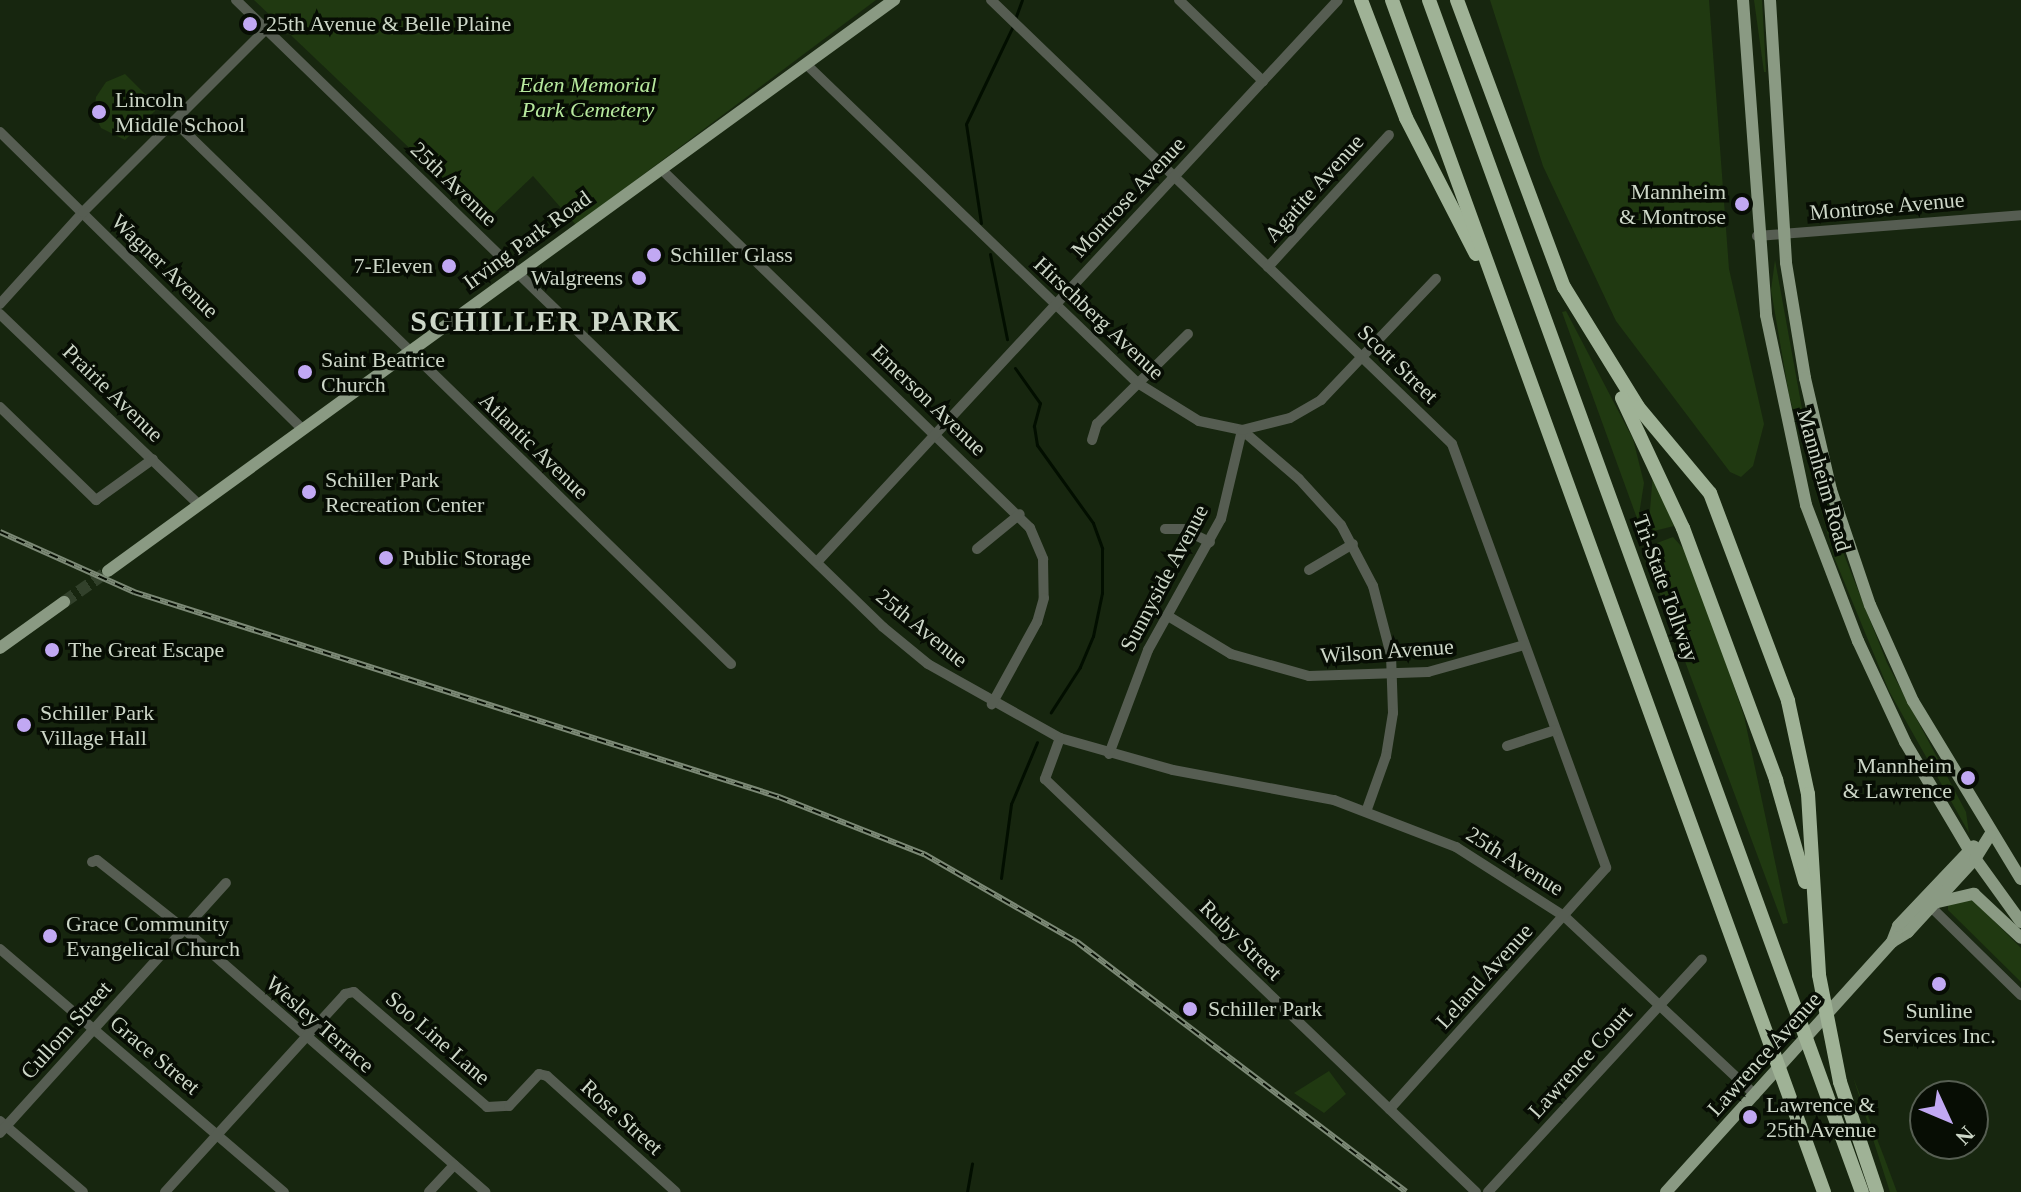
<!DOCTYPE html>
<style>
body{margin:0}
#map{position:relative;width:2021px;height:1192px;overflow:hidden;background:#17260f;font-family:"Times New Roman",serif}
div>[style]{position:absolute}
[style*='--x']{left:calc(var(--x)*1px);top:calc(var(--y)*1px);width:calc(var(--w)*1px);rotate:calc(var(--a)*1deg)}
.green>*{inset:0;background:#203911}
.stream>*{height:3px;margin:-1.5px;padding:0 1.5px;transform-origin:1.5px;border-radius:1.5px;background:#020e00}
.major-tunnel>*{height:12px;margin-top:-6px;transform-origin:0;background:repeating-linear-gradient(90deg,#32412b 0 12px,transparent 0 18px)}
.minor>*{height:10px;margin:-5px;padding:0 5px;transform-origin:5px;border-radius:5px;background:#565d52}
.major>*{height:12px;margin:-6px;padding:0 6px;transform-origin:6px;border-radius:6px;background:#8a9a83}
.highway>*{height:14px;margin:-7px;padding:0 7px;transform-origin:7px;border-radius:7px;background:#9fb296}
.rail>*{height:6px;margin-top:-3px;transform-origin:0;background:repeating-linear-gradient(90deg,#070d04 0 9px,#7c8976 0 18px);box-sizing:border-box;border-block:2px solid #7c8976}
.dots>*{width:22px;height:22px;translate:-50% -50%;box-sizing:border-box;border:4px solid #070d04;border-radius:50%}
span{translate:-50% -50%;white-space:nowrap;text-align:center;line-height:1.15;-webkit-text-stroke:7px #070d04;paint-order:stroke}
.poi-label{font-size:22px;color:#cdd7c8}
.left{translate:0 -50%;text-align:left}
.right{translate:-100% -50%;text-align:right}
.park-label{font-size:22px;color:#b7e99e;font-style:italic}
.street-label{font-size:22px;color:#cdd7c8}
.district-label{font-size:30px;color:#cdd7c8;font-weight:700;letter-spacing:2px}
.north{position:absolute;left:1909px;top:1080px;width:80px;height:80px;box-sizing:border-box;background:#070d04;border:2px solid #565e52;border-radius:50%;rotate:134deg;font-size:22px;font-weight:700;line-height:32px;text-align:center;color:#cdd7c8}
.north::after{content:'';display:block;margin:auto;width:28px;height:36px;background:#c1a8f3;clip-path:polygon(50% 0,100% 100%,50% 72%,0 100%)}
</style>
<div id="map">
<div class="green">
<i style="clip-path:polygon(254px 0,876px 0,576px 225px,533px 176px,486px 221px)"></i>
<i style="clip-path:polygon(1490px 0,1709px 0,1729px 269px,1764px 424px,1753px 466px,1741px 477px,1730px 472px,1616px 321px,1543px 166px)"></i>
<i style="clip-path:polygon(1754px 0,1762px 0,1766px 72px,1764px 72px)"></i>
<i style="clip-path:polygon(125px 74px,154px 103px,155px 111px,125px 140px,101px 128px,94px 114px,96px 97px,106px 82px)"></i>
<i style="clip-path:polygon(1775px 260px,1803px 414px,1835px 532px,1887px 663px,1966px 812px,1969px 833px,1889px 691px,1834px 557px,1789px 395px,1771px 290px)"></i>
<i style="clip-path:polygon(1566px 311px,1633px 439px,1644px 483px,1638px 521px,1562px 312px)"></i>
<i style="clip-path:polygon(1653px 473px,1674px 526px,1654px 531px,1649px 523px)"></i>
<i style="clip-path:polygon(1673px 537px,1689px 555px,1744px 716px,1788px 923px,1783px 924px,1658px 589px,1668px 583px,1655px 551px,1657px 543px)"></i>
<i style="clip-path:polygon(1972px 899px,2021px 948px,2021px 982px,1948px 910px,1948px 904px)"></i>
<i style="clip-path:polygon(1329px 1071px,1346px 1094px,1324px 1113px,1294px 1093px)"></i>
<i style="clip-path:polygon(1853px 1077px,1884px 1157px,1897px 1192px,1890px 1192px)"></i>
</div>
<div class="stream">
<i style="--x:1015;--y:19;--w:20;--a:-70"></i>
<i style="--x:981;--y:223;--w:100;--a:-98.6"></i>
<i style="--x:966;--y:124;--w:109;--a:-64.4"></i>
<i style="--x:990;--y:254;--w:87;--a:78.7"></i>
<i style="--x:1015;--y:368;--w:43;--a:54.5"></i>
<i style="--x:1040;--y:403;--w:24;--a:105"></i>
<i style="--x:1034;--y:426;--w:19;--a:81"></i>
<i style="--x:1037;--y:445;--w:96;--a:54.3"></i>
<i style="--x:1093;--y:523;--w:27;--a:70"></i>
<i style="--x:1102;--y:548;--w:45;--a:90"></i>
<i style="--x:1102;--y:593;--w:44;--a:101.8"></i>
<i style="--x:1093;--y:636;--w:34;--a:113"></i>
<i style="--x:1080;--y:667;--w:54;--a:122.8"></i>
<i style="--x:1001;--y:878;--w:75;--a:-82.3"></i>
<i style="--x:1011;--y:804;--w:67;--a:-67.2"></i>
<i style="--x:967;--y:1192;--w:29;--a:-80"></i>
</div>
<div class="major-tunnel">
<i style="--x:64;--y:602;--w:54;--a:-35.2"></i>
</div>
<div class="minor">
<i style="--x:236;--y:0;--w:901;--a:44.1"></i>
<i style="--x:883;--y:627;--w:58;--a:39.4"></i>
<i style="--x:928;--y:664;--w:151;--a:29.3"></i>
<i style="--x:1060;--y:738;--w:117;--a:15.8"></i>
<i style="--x:1173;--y:770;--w:164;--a:10.6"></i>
<i style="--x:1334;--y:800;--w:131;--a:21.1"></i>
<i style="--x:1456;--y:847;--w:128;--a:32.6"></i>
<i style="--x:1564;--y:916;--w:262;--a:43.1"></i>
<i style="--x:991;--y:0;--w:640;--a:43.92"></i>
<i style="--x:1452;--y:444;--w:451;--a:70"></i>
<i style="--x:1606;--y:868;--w:324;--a:131.9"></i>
<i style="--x:1179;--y:0;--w:117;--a:44"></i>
<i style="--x:807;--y:65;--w:457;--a:43.9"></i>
<i style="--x:1136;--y:382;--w:74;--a:31.8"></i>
<i style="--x:1199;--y:421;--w:44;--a:11.8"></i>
<i style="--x:1242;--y:430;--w:75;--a:40.7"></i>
<i style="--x:1299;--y:479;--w:62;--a:47.6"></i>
<i style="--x:1341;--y:525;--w:69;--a:62.3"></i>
<i style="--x:1373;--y:586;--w:71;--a:75.4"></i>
<i style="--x:1391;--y:655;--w:58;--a:88"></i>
<i style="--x:1393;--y:713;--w:44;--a:99.2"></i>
<i style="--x:1386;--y:756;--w:56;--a:109.7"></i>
<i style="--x:174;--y:121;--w:778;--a:44.27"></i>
<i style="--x:0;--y:132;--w:424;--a:44.5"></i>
<i style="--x:661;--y:169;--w:515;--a:44.21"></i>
<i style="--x:1030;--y:528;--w:34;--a:67"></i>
<i style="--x:1043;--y:559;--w:39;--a:89"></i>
<i style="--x:1044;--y:598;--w:25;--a:106"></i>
<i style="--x:1037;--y:622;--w:94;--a:118.8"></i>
<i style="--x:1757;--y:236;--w:265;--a:-4.5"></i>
<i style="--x:1268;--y:267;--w:179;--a:-47.5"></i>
<i style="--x:0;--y:304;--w:124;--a:-47.9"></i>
<i style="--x:83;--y:212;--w:259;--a:-45"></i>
<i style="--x:0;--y:314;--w:273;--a:43.8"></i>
<i style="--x:0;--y:407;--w:134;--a:44.1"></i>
<i style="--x:96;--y:500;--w:70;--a:-35.7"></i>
<i style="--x:1092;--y:440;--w:17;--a:-73"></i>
<i style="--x:1097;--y:424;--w:128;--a:-44.7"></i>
<i style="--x:1165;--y:529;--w:18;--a:0"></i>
<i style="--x:1183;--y:529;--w:30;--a:26"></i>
<i style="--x:977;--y:549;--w:55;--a:-39.1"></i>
<i style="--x:817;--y:562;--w:766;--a:-47.17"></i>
<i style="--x:1309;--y:570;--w:51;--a:-30.6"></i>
<i style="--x:1168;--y:616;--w:74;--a:31.1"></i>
<i style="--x:1231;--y:654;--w:81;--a:15.8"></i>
<i style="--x:1309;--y:676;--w:119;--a:-1.9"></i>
<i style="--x:1428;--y:672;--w:100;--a:-15.7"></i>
<i style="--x:1060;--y:738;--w:44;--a:110.1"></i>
<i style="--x:1045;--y:779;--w:597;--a:43.78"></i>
<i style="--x:1507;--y:746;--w:51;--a:-18.4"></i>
<i style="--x:1109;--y:754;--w:111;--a:-69.4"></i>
<i style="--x:1148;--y:650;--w:150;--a:-60.9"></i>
<i style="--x:1221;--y:519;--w:91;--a:-76.7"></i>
<i style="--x:1242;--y:430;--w:49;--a:-14"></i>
<i style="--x:1290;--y:418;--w:36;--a:-30"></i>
<i style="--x:1321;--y:400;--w:167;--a:-46.5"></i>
<i style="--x:92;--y:862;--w:5;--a:-22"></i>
<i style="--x:97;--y:860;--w:111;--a:38.4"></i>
<i style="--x:184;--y:929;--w:400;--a:41.1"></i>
<i style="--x:1931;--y:907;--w:126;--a:44.4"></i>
<i style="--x:0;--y:949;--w:374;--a:40.6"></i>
<i style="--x:0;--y:1121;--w:109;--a:40.5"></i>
<i style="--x:0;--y:1133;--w:337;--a:-47.9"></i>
<i style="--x:165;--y:1192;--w:268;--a:-47.7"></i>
<i style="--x:345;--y:994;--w:9;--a:-13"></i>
<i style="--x:354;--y:992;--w:176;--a:40.8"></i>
<i style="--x:487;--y:1107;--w:22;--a:-3"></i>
<i style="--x:509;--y:1106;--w:44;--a:-46.8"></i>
<i style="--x:539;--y:1074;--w:8;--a:14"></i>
<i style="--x:547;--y:1076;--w:173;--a:42"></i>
<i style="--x:429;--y:1192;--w:37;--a:-47"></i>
<i style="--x:1488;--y:1192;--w:316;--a:-47.4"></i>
</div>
<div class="major">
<i style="--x:1743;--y:0;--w:316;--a:85.8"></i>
<i style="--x:1766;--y:315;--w:194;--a:78.1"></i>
<i style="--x:1806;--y:505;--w:146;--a:69.1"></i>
<i style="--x:1858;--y:641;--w:111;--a:65"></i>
<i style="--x:1905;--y:742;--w:126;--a:59.3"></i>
<i style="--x:1969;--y:850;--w:89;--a:54.2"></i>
<i style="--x:1770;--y:0;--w:263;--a:86.5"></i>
<i style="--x:1786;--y:263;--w:117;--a:80.6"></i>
<i style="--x:1805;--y:378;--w:115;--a:76.9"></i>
<i style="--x:1831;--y:490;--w:121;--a:71.3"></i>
<i style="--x:1870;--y:605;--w:105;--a:65.9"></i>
<i style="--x:1913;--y:701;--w:208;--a:58.8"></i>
<i style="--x:108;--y:571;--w:972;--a:-36"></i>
<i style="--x:0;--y:648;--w:79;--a:-35.7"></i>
<i style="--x:1938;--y:902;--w:37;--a:-13"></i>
<i style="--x:1974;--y:894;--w:64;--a:43.1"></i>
<i style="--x:1892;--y:942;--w:17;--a:-69"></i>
<i style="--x:1898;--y:926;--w:110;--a:-46.5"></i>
<i style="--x:1666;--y:1192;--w:337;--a:-47.9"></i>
<i style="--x:1892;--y:942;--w:19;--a:-32"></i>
<i style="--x:1908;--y:932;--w:99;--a:-47.5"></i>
<i style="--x:1975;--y:859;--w:28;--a:-58"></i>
</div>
<div class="highway">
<i style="--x:1361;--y:0;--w:126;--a:69.1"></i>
<i style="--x:1406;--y:118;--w:153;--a:62.8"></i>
<i style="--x:1392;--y:0;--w:1268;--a:70.08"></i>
<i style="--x:1429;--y:0;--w:1268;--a:70.04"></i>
<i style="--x:1457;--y:0;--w:306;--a:69.6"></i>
<i style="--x:1564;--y:287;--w:141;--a:58.3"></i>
<i style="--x:1638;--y:407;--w:112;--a:50.1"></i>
<i style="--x:1710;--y:493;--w:222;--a:69.4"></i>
<i style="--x:1788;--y:701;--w:95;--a:77.9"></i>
<i style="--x:1808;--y:794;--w:181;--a:86.5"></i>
<i style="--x:1819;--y:975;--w:109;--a:78.9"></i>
<i style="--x:1840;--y:1082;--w:116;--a:71.4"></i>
<i style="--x:1622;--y:398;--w:144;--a:64.9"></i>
<i style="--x:1683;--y:528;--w:269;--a:69.7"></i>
<i style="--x:1776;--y:780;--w:106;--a:74.1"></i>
</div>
<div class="rail">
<i style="--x:0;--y:532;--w:147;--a:24.1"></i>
<i style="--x:134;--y:592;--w:677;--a:17.63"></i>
<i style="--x:779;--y:797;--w:156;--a:21.5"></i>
<i style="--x:924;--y:854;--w:177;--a:29.9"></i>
<i style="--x:1077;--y:942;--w:413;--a:37.2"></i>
</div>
<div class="dots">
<i style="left:250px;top:24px;background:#c1a8f3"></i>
<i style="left:99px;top:112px;background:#c1a8f3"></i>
<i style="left:1742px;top:204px;background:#c1a8f3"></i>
<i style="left:654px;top:255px;background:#c1a8f3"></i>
<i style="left:449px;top:266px;background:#c1a8f3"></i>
<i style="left:639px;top:278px;background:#c1a8f3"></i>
<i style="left:305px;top:372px;background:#c1a8f3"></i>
<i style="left:309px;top:492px;background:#c1a8f3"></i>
<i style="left:386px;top:558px;background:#c1a8f3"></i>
<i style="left:52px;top:650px;background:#c1a8f3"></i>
<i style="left:24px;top:725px;background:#c1a8f3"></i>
<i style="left:1968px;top:778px;background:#c1a8f3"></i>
<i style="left:50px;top:936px;background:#c1a8f3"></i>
<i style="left:1939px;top:984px;background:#c1a8f3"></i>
<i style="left:1190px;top:1009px;background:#c1a8f3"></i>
<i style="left:1750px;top:1117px;background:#c1a8f3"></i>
</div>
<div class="poi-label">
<span class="left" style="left:266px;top:24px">25th Avenue &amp; Belle Plaine</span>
<span class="left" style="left:115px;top:112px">Lincoln<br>Middle School</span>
<span class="right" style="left:1726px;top:204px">Mannheim<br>&amp; Montrose</span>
<span class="left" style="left:670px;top:255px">Schiller Glass</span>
<span class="right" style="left:433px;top:266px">7-Eleven</span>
<span class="right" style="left:623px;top:278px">Walgreens</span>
<span class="left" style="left:321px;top:372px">Saint Beatrice<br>Church</span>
<span class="left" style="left:325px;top:492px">Schiller Park<br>Recreation Center</span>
<span class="left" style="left:402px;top:558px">Public Storage</span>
<span class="left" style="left:68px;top:650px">The Great Escape</span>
<span class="left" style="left:40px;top:725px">Schiller Park<br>Village Hall</span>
<span class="right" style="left:1952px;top:778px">Mannheim<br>&amp; Lawrence</span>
<span class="left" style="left:66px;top:936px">Grace Community<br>Evangelical Church</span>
<span class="left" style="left:1208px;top:1009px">Schiller Park</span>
<span style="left:1939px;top:1023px">Sunline<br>Services Inc.</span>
<span class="left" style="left:1766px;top:1117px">Lawrence &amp;<br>25th Avenue</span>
</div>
<div class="park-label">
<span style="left:588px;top:97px">Eden Memorial<br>Park Cemetery</span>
</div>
<div class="street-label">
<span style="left:454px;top:184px;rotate:44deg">25th Avenue</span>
<span style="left:1314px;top:188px;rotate:-48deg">Agatite Avenue</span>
<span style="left:1128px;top:197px;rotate:-47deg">Montrose Avenue</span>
<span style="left:1887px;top:206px;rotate:-5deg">Montrose Avenue</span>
<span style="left:527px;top:240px;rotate:-36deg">Irving Park Road</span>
<span style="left:165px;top:266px;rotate:44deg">Wagner Avenue</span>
<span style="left:1099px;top:318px;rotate:43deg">Hirschberg Avenue</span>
<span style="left:1398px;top:364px;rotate:44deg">Scott Street</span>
<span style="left:113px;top:393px;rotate:44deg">Prairie Avenue</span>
<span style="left:929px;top:400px;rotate:44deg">Emerson Avenue</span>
<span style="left:534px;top:446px;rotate:44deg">Atlantic Avenue</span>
<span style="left:1824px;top:480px;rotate:74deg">Mannheim Road</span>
<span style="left:1164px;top:578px;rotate:-62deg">Sunnyside Avenue</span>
<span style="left:1666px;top:588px;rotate:70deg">Tri-State Tollway</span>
<span style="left:922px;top:628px;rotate:39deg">25th Avenue</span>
<span style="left:1387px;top:651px;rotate:-4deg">Wilson Avenue</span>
<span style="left:1515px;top:861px;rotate:32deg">25th Avenue</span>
<span style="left:1241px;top:940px;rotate:44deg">Ruby Street</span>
<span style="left:1484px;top:976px;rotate:-48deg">Leland Avenue</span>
<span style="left:320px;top:1024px;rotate:41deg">Wesley Terrace</span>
<span style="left:66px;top:1030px;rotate:-48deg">Cullom Street</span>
<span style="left:438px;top:1038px;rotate:41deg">Soo Line Lane</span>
<span style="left:1764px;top:1054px;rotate:-48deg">Lawrence Avenue</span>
<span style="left:155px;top:1055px;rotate:40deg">Grace Street</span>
<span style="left:1580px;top:1062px;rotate:-48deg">Lawrence Court</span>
<span style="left:622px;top:1117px;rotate:42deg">Rose Street</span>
</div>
<div class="district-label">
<span style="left:546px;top:321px">SCHILLER PARK</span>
</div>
<div class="north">N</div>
</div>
